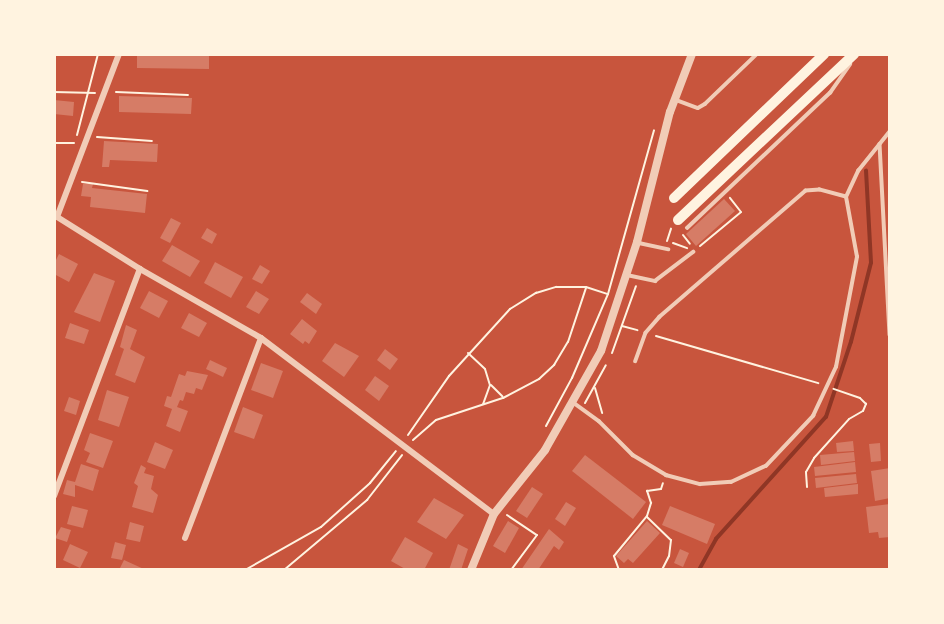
<!DOCTYPE html>
<style>
body{margin:0}
#map{position:relative;width:944px;height:624px;overflow:hidden;background:#c8553d;font-family:"Zilla Slab",serif}
div>[style]{position:absolute}
[style*='--x']{left:calc(var(--x)*1px);top:calc(var(--y)*1px);width:calc(var(--w)*1px);rotate:calc(var(--a)*1deg)}
.stream>*{height:3.5px;margin:-1.75px;padding:0 1.75px;transform-origin:1.75px;border-radius:1.75px;background:#8f3625}
.building>*{inset:0;background:#d67c66}
.path>*{height:2px;margin:-1px;padding:0 1px;transform-origin:1px;border-radius:1px;background:#fff3e0}
.service>*{height:3.5px;margin:-1.75px;padding:0 1.75px;transform-origin:1.75px;border-radius:1.75px;background:#f1ccb7}
.minor>*{height:6px;margin:-3px;padding:0 3px;transform-origin:3px;border-radius:3px;background:#f1ccb7}
.tertiary>*{height:8px;margin:-4px;padding:0 4px;transform-origin:4px;border-radius:4px;background:#f1ccb7}
.trunk>*{height:10px;margin:-5px;padding:0 5px;transform-origin:5px;border-radius:5px;background:#fff3e0}
span{translate:-50% -50%;white-space:nowrap;text-align:center;line-height:1.15;-webkit-text-stroke:7px #fff3e0;paint-order:stroke}
.frame{position:absolute;inset:0;border:56px solid #fff3e0;pointer-events:none}
</style>
<div id="map">
<div class="stream">
<i style="--x:699;--y:570;--w:35;--a:-61"></i>
<i style="--x:716;--y:539;--w:164;--a:-48"></i>
<i style="--x:826;--y:417;--w:79;--a:-71.6"></i>
<i style="--x:851;--y:342;--w:81;--a:-75.8"></i>
<i style="--x:871;--y:263;--w:92;--a:-93.1"></i>
</div>
<div class="building">
<i style="clip-path:polygon(137px 54px,209px 54px,209px 69px,137px 68px)"></i>
<i style="clip-path:polygon(119px 96px,192px 98px,191px 114px,119px 112px)"></i>
<i style="clip-path:polygon(54px 100px,74px 102px,73px 116px,54px 114px)"></i>
<i style="clip-path:polygon(104px 141px,158px 144px,157px 162px,110px 160px,109px 167px,102px 167px)"></i>
<i style="clip-path:polygon(83px 184px,93px 184px,92px 188px,147px 194px,145px 213px,90px 207px,91px 197px,81px 196px)"></i>
<i style="clip-path:polygon(724px 199px,735px 211px,696px 246px,686px 234px)"></i>
<i style="clip-path:polygon(171px 218px,181px 223px,170px 243px,160px 238px)"></i>
<i style="clip-path:polygon(207px 228px,217px 234px,212px 244px,201px 238px)"></i>
<i style="clip-path:polygon(172px 245px,200px 261px,190px 277px,162px 261px)"></i>
<i style="clip-path:polygon(59px 254px,78px 264px,69px 282px,54px 274px,54px 264px)"></i>
<i style="clip-path:polygon(215px 262px,243px 277px,231px 298px,204px 283px)"></i>
<i style="clip-path:polygon(260px 265px,270px 271px,262px 284px,252px 279px)"></i>
<i style="clip-path:polygon(94px 273px,115px 281px,100px 322px,74px 312px)"></i>
<i style="clip-path:polygon(149px 291px,168px 301px,159px 318px,140px 308px)"></i>
<i style="clip-path:polygon(256px 291px,269px 299px,259px 314px,246px 307px)"></i>
<i style="clip-path:polygon(307px 293px,322px 304px,316px 314px,300px 302px)"></i>
<i style="clip-path:polygon(189px 313px,207px 323px,199px 337px,181px 328px)"></i>
<i style="clip-path:polygon(302px 319px,317px 331px,309px 344px,305px 341px,303px 344px,290px 334px)"></i>
<i style="clip-path:polygon(70px 323px,89px 330px,84px 344px,65px 338px)"></i>
<i style="clip-path:polygon(126px 325px,137px 330px,130px 349px,145px 357px,135px 383px,115px 375px,124px 349px,120px 347px)"></i>
<i style="clip-path:polygon(335px 343px,359px 356px,344px 377px,322px 361px)"></i>
<i style="clip-path:polygon(385px 349px,398px 359px,390px 370px,377px 360px)"></i>
<i style="clip-path:polygon(210px 360px,227px 368px,223px 377px,206px 369px)"></i>
<i style="clip-path:polygon(261px 363px,283px 371px,273px 398px,251px 390px)"></i>
<i style="clip-path:polygon(187px 371px,208px 375px,202px 390px,196px 388px,194px 394px,186px 392px,183px 401px,180px 400px,177px 407px,188px 411px,180px 432px,166px 426px,172px 409px,164px 406px,167px 396px,171px 397px,179px 374px,185px 376px)"></i>
<i style="clip-path:polygon(375px 376px,389px 386px,379px 401px,365px 390px)"></i>
<i style="clip-path:polygon(107px 390px,129px 397px,119px 427px,98px 420px)"></i>
<i style="clip-path:polygon(69px 397px,80px 401px,76px 415px,64px 411px)"></i>
<i style="clip-path:polygon(243px 407px,263px 415px,254px 439px,234px 432px)"></i>
<i style="clip-path:polygon(90px 433px,113px 441px,103px 468px,86px 462px,90px 453px,84px 450px)"></i>
<i style="clip-path:polygon(853px 441px,854px 451px,837px 452px,836px 443px)"></i>
<i style="clip-path:polygon(155px 442px,173px 450px,165px 469px,147px 462px)"></i>
<i style="clip-path:polygon(880px 443px,881px 461px,871px 462px,869px 444px)"></i>
<i style="clip-path:polygon(854px 452px,855px 461px,821px 465px,820px 455px)"></i>
<i style="clip-path:polygon(585px 455px,646px 502px,633px 519px,572px 471px)"></i>
<i style="clip-path:polygon(855px 462px,856px 472px,815px 476px,814px 467px)"></i>
<i style="clip-path:polygon(81px 464px,99px 470px,93px 491px,75px 485px,75px 497px,63px 494px,67px 480px,75px 482px)"></i>
<i style="clip-path:polygon(141px 465px,146px 468px,144px 473px,154px 476px,151px 489px,158px 495px,153px 513px,132px 507px,138px 486px,134px 483px)"></i>
<i style="clip-path:polygon(890px 468px,890px 498px,875px 501px,871px 471px)"></i>
<i style="clip-path:polygon(856px 474px,857px 483px,816px 488px,815px 478px)"></i>
<i style="clip-path:polygon(858px 484px,858px 494px,825px 497px,824px 488px)"></i>
<i style="clip-path:polygon(532px 487px,543px 494px,527px 518px,516px 511px)"></i>
<i style="clip-path:polygon(434px 498px,464px 515px,446px 539px,417px 522px)"></i>
<i style="clip-path:polygon(566px 502px,576px 508px,565px 526px,555px 519px)"></i>
<i style="clip-path:polygon(890px 504px,890px 537px,879px 538px,878px 532px,869px 533px,866px 507px)"></i>
<i style="clip-path:polygon(72px 506px,88px 510px,83px 528px,67px 524px)"></i>
<i style="clip-path:polygon(670px 506px,715px 524px,707px 544px,662px 525px)"></i>
<i style="clip-path:polygon(508px 521px,519px 528px,505px 553px,493px 546px)"></i>
<i style="clip-path:polygon(647px 521px,660px 533px,633px 563px,628px 559px,624px 563px,616px 556px)"></i>
<i style="clip-path:polygon(130px 522px,144px 526px,140px 542px,126px 539px)"></i>
<i style="clip-path:polygon(61px 527px,71px 530px,67px 542px,55px 538px)"></i>
<i style="clip-path:polygon(549px 529px,564px 542px,559px 550px,554px 546px,538px 570px,521px 570px)"></i>
<i style="clip-path:polygon(405px 537px,433px 553px,424px 570px,407px 570px,391px 561px)"></i>
<i style="clip-path:polygon(115px 542px,126px 545px,122px 560px,111px 558px)"></i>
<i style="clip-path:polygon(70px 544px,88px 552px,80px 568px,63px 560px)"></i>
<i style="clip-path:polygon(458px 544px,468px 549px,461px 570px,449px 570px)"></i>
<i style="clip-path:polygon(680px 549px,689px 553px,683px 567px,674px 563px)"></i>
<i style="clip-path:polygon(124px 560px,146px 570px,119px 570px)"></i>
</div>
<div class="path">
<i style="--x:54;--y:92;--w:41;--a:1.4"></i>
<i style="--x:116;--y:92;--w:72;--a:2.4"></i>
<i style="--x:77;--y:135;--w:84;--a:-75.5"></i>
<i style="--x:97;--y:137;--w:55;--a:4.2"></i>
<i style="--x:54;--y:143;--w:20;--a:0"></i>
<i style="--x:82;--y:182;--w:66;--a:7.9"></i>
<i style="--x:683;--y:235;--w:11;--a:52"></i>
<i style="--x:667;--y:241;--w:13;--a:-72"></i>
<i style="--x:673;--y:243;--w:15;--a:20"></i>
<i style="--x:700;--y:246;--w:53;--a:-39.7"></i>
<i style="--x:741;--y:212;--w:18;--a:-128"></i>
<i style="--x:622;--y:326;--w:16;--a:15"></i>
<i style="--x:656;--y:336;--w:169;--a:16.2"></i>
<i style="--x:468;--y:353;--w:23;--a:43"></i>
<i style="--x:485;--y:369;--w:17;--a:73"></i>
<i style="--x:490;--y:385;--w:20;--a:110"></i>
<i style="--x:612;--y:353;--w:71;--a:-70.3"></i>
<i style="--x:491;--y:385;--w:16;--a:45"></i>
<i style="--x:595;--y:388;--w:26;--a:74"></i>
<i style="--x:585;--y:403;--w:43;--a:-61.1"></i>
<i style="--x:546;--y:426;--w:55;--a:-61.6"></i>
<i style="--x:572;--y:378;--w:91;--a:-66.8"></i>
<i style="--x:608;--y:294;--w:170;--a:-74.3"></i>
<i style="--x:408;--y:435;--w:72;--a:-55.2"></i>
<i style="--x:449;--y:376;--w:91;--a:-47.7"></i>
<i style="--x:510;--y:309;--w:31;--a:-32"></i>
<i style="--x:536;--y:293;--w:21;--a:-17"></i>
<i style="--x:556;--y:287;--w:30;--a:0"></i>
<i style="--x:586;--y:287;--w:23;--a:18"></i>
<i style="--x:413;--y:440;--w:30;--a:-41"></i>
<i style="--x:436;--y:420;--w:71;--a:-18.2"></i>
<i style="--x:503;--y:398;--w:41;--a:-27.8"></i>
<i style="--x:539;--y:379;--w:21;--a:-43"></i>
<i style="--x:554;--y:365;--w:27;--a:-59"></i>
<i style="--x:568;--y:342;--w:57;--a:-71.6"></i>
<i style="--x:807;--y:487;--w:15;--a:-94"></i>
<i style="--x:806;--y:472;--w:16;--a:-60"></i>
<i style="--x:814;--y:458;--w:52;--a:-48.1"></i>
<i style="--x:849;--y:419;--w:16;--a:-30"></i>
<i style="--x:863;--y:411;--w:8;--a:-67"></i>
<i style="--x:866;--y:404;--w:8;--a:-135"></i>
<i style="--x:860;--y:398;--w:28;--a:-161"></i>
<i style="--x:507;--y:515;--w:36;--a:34"></i>
<i style="--x:537;--y:535;--w:44;--a:126.6"></i>
<i style="--x:647;--y:517;--w:33;--a:44"></i>
<i style="--x:671;--y:540;--w:16;--a:97"></i>
<i style="--x:669;--y:556;--w:16;--a:117"></i>
<i style="--x:245;--y:570;--w:87;--a:-29.5"></i>
<i style="--x:321;--y:527;--w:66;--a:-41.9"></i>
<i style="--x:370;--y:483;--w:41;--a:-50.9"></i>
<i style="--x:284;--y:570;--w:109;--a:-40.1"></i>
<i style="--x:367;--y:500;--w:57;--a:-52.1"></i>
<i style="--x:619;--y:570;--w:15;--a:-110"></i>
<i style="--x:614;--y:556;--w:52;--a:-50.5"></i>
<i style="--x:647;--y:516;--w:14;--a:-73"></i>
<i style="--x:651;--y:503;--w:13;--a:-108"></i>
<i style="--x:647;--y:491;--w:14;--a:-8"></i>
<i style="--x:661;--y:489;--w:6;--a:-72"></i>
</div>
<div class="service">
<i style="--x:676;--y:100;--w:23;--a:20"></i>
<i style="--x:698;--y:108;--w:8;--a:-30"></i>
<i style="--x:705;--y:104;--w:72;--a:-43.9"></i>
<i style="--x:880;--y:144;--w:191;--a:87"></i>
<i style="--x:846;--y:197;--w:29;--a:-65"></i>
<i style="--x:858;--y:171;--w:51;--a:-51.3"></i>
<i style="--x:687;--y:228;--w:197;--a:-43.4"></i>
<i style="--x:830;--y:93;--w:35;--a:-55"></i>
<i style="--x:639;--y:243;--w:30;--a:12"></i>
<i style="--x:627;--y:275;--w:29;--a:12"></i>
<i style="--x:655;--y:281;--w:48;--a:-37.3"></i>
<i style="--x:574;--y:403;--w:31;--a:36"></i>
<i style="--x:599;--y:421;--w:48;--a:45"></i>
<i style="--x:633;--y:455;--w:39;--a:31"></i>
<i style="--x:666;--y:475;--w:35;--a:15"></i>
<i style="--x:700;--y:484;--w:31;--a:-4"></i>
<i style="--x:731;--y:482;--w:38;--a:-25"></i>
<i style="--x:766;--y:466;--w:69;--a:-46.8"></i>
<i style="--x:813;--y:416;--w:54;--a:-64.9"></i>
<i style="--x:836;--y:367;--w:112;--a:-79.2"></i>
<i style="--x:857;--y:257;--w:61;--a:-100.4"></i>
<i style="--x:846;--y:197;--w:27;--a:-165"></i>
<i style="--x:820;--y:190;--w:14;--a:176"></i>
<i style="--x:806;--y:191;--w:193;--a:139.2"></i>
<i style="--x:660;--y:317;--w:21;--a:131"></i>
<i style="--x:646;--y:333;--w:30;--a:110"></i>
</div>
<div class="minor">
<i style="--x:54;--y:215;--w:102;--a:32.1"></i>
<i style="--x:140;--y:269;--w:139;--a:29.7"></i>
<i style="--x:261;--y:338;--w:292;--a:37.1"></i>
<i style="--x:57;--y:217;--w:174;--a:-69.2"></i>
<i style="--x:54;--y:496;--w:243;--a:-69.3"></i>
<i style="--x:185;--y:538;--w:214;--a:-69.2"></i>
</div>
<div class="tertiary">
<i style="--x:471;--y:570;--w:61;--a:-67.7"></i>
<i style="--x:494;--y:514;--w:82;--a:-51.4"></i>
<i style="--x:545;--y:450;--w:114;--a:-60.5"></i>
<i style="--x:601;--y:351;--w:115;--a:-71.7"></i>
<i style="--x:637;--y:242;--w:134;--a:-75.8"></i>
<i style="--x:670;--y:112;--w:62;--a:-69.2"></i>
</div>
<div class="trunk">
<i style="--x:674;--y:198;--w:208;--a:-43.8"></i>
<i style="--x:678;--y:220;--w:242;--a:-43.3"></i>
</div>
<div class="frame"></div>
</div>
